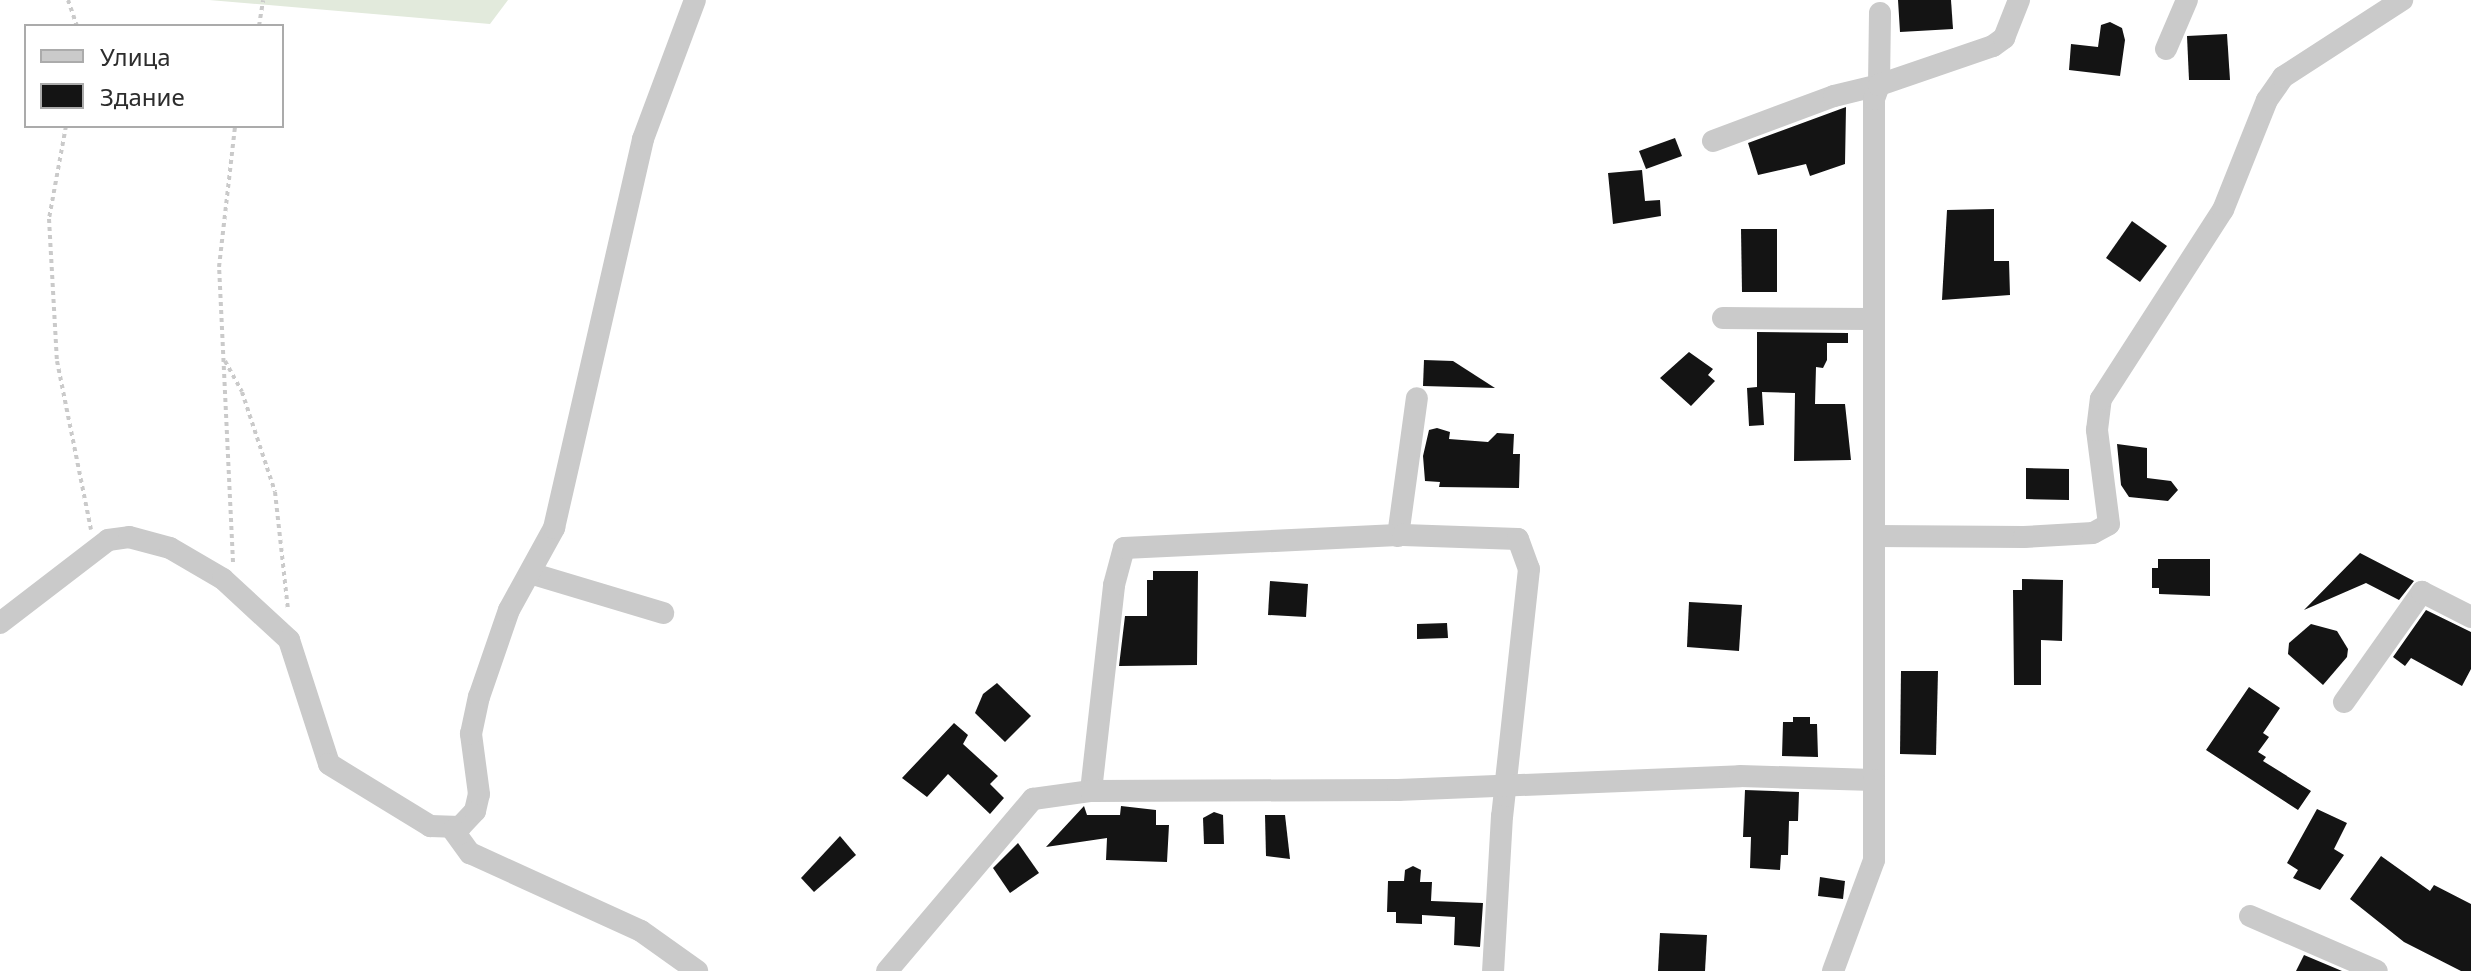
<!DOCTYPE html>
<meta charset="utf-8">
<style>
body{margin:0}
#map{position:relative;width:2471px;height:971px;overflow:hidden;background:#fff;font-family:"Noto Sans",sans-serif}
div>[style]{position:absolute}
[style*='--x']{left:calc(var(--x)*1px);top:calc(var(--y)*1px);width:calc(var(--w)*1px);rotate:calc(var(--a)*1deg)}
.green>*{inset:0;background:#e2eadc}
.building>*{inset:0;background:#141414}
.path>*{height:4px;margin-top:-2px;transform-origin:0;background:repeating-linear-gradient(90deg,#cacaca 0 4px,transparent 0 8px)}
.minor>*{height:22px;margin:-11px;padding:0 11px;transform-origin:11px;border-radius:11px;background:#cacaca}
span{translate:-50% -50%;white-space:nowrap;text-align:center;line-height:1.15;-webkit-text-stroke:8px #fff;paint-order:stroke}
.legend{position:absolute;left:24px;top:24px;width:260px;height:104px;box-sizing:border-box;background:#fff;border:2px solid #ababab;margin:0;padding:10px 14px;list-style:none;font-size:24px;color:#2d2d2d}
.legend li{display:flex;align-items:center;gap:16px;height:40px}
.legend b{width:40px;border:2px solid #ababab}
</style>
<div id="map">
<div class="green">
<i style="clip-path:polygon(209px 0,508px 0,490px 24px)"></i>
</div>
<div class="building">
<i style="clip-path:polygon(1898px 0,1951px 0,1953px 29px,1900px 32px)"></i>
<i style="clip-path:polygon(2110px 22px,2122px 28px,2125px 40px,2120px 76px,2069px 70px,2071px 44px,2098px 47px,2101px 25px)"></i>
<i style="clip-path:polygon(2227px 34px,2230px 80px,2189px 80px,2187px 36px)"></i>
<i style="clip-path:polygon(1846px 107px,1845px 164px,1810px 176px,1806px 164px,1758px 175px,1748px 143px)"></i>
<i style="clip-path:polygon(1675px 138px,1682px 156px,1646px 169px,1639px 151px)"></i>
<i style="clip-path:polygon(1642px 170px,1645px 201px,1660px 200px,1661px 216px,1613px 224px,1608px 173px)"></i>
<i style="clip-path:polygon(1994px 209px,1994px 261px,2009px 261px,2010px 295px,1942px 300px,1947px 210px)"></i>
<i style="clip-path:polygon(2132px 221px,2167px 246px,2140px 282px,2106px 258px)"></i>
<i style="clip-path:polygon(1741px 229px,1777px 229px,1777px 292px,1742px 292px)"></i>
<i style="clip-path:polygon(1757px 332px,1848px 333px,1848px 343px,1827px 343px,1827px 360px,1823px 368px,1816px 367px,1815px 404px,1845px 404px,1851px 460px,1794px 461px,1795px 393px,1762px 392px,1764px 425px,1749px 426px,1747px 388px,1757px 387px)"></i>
<i style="clip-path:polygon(1689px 352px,1713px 369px,1708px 375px,1715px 381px,1691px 406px,1660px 378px)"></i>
<i style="clip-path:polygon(1424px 360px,1453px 361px,1495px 388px,1423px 386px)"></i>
<i style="clip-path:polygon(1437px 428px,1450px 432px,1449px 439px,1488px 442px,1497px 433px,1514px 434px,1513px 454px,1520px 454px,1519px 488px,1439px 487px,1440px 482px,1425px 481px,1423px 456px,1429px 430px)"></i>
<i style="clip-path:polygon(2117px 444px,2147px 448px,2147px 478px,2171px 481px,2178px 490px,2168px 501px,2129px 497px,2121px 485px)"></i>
<i style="clip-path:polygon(2026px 468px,2069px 469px,2069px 500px,2026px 499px)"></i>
<i style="clip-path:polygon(2360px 553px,2414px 581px,2399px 600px,2366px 583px,2304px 610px)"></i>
<i style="clip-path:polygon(2158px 559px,2210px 559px,2210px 596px,2159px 594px,2159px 588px,2152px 588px,2152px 568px,2158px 568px)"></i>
<i style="clip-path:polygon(1153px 571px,1198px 571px,1197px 665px,1119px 666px,1125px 616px,1147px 616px,1147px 580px,1153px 580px)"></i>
<i style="clip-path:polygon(2022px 579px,2063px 580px,2062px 641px,2041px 640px,2041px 685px,2014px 685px,2013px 590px,2022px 590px)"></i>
<i style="clip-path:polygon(1270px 581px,1308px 584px,1306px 617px,1268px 615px)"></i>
<i style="clip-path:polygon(1689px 602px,1742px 605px,1739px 651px,1687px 647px)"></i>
<i style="clip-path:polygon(2426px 610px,2471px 632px,2471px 669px,2462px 686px,2411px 658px,2405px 666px,2393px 657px)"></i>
<i style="clip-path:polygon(1447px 623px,1448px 638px,1417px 639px,1417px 624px)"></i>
<i style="clip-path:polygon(2311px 624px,2337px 631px,2348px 649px,2347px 657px,2323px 685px,2288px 654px,2289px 643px)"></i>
<i style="clip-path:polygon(1901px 671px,1938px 671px,1936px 755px,1900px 754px)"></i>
<i style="clip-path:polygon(997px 683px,1031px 716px,1005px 742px,975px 713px,983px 694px)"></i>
<i style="clip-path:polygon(2249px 687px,2280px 708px,2263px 733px,2269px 737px,2258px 752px,2266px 757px,2263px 761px,2311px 791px,2298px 810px,2206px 750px)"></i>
<i style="clip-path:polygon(1793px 717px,1810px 717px,1810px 724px,1817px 724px,1818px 757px,1782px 756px,1783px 722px,1793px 722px)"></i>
<i style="clip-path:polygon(954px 723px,968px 735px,963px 744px,998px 776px,990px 784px,1004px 798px,990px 814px,948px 774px,927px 797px,902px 778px)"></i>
<i style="clip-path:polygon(1745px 790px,1799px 792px,1798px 821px,1789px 821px,1788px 855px,1781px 855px,1780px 870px,1750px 868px,1751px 837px,1743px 837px)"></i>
<i style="clip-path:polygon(1084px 806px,1087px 815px,1120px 815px,1121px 806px,1156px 810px,1156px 825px,1169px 825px,1167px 862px,1106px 860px,1107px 838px,1046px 847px)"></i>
<i style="clip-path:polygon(2317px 809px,2347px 823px,2334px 849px,2344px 855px,2320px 890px,2293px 878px,2298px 870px,2287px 863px)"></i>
<i style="clip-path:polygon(1214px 812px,1223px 815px,1224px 844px,1204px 844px,1203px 818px)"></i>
<i style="clip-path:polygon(1265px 815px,1285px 815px,1290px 859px,1266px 856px)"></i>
<i style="clip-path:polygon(840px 836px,856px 855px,814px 892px,801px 878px)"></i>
<i style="clip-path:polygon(1018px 843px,1039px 873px,1010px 893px,993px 868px)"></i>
<i style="clip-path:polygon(2381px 856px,2430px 891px,2434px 885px,2471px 904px,2471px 971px,2461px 971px,2404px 942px,2350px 899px)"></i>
<i style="clip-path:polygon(1413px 866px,1421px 870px,1420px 882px,1432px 882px,1431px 901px,1483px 903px,1480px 947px,1454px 945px,1455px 917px,1422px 915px,1422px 924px,1396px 923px,1396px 912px,1387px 912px,1388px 881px,1404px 881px,1405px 870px)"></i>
<i style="clip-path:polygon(1820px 877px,1845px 881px,1843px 899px,1818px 896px)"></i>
<i style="clip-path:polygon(1660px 933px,1707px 935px,1705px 971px,1658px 971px)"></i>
<i style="clip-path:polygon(2304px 955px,2342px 971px,2296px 971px)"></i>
</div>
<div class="path">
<i style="--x:68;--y:0;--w:28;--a:71"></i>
<i style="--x:259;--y:26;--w:26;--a:-81"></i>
<i style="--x:66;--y:126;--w:95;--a:100.4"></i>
<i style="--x:49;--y:219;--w:142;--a:86.8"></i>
<i style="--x:57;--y:361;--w:172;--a:78.6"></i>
<i style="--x:225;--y:361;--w:35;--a:61"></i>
<i style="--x:242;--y:392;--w:105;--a:71.7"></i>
<i style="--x:275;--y:492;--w:119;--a:83.7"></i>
<i style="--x:233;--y:562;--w:295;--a:-92.7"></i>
<i style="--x:219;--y:267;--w:142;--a:-83.5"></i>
</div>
<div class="minor">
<i style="--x:2166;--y:49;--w:53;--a:-66.8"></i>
<i style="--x:1713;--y:141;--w:129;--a:-20.4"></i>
<i style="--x:1834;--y:96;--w:46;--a:-13.7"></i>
<i style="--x:1879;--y:85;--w:72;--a:-89.2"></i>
<i style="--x:1723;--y:318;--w:151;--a:0.4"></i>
<i style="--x:1398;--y:536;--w:139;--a:-82.2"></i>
<i style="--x:1875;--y:536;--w:149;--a:0.4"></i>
<i style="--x:2024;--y:537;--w:69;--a:-3.3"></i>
<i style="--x:2093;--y:533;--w:18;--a:-29"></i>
<i style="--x:2109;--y:524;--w:95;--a:-97.3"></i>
<i style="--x:2097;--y:430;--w:31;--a:-83"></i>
<i style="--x:2101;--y:399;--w:225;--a:-57.2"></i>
<i style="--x:2223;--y:210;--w:118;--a:-68.2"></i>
<i style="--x:2267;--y:100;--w:28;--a:-55"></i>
<i style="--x:2283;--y:77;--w:142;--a:-32.9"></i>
<i style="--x:533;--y:574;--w:136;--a:16.7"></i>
<i style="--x:0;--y:623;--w:136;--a:-37.5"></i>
<i style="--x:108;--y:540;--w:21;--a:-8"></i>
<i style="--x:129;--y:537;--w:42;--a:15"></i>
<i style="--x:170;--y:548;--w:61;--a:30.3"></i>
<i style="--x:223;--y:579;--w:90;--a:42.7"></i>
<i style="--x:289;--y:640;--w:130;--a:72.1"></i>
<i style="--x:329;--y:764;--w:119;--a:31.5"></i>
<i style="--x:430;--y:826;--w:30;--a:2"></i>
<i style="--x:460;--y:827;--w:22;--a:-47"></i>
<i style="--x:475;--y:811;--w:17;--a:-77"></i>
<i style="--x:479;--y:794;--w:61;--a:-97.6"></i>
<i style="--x:471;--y:734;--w:38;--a:-78"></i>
<i style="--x:479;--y:697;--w:92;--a:-71"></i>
<i style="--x:509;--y:610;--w:94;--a:-61.2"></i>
<i style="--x:554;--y:528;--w:399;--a:-77.1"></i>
<i style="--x:643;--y:139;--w:148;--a:-69.5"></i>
<i style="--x:2344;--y:702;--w:135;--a:-54.7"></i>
<i style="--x:2422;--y:592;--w:55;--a:27"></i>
<i style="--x:1091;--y:791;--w:207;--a:-83.6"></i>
<i style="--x:1114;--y:585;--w:38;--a:-75"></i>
<i style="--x:1124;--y:548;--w:279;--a:-2.7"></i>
<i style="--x:1403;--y:535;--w:115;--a:2"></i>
<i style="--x:1518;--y:539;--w:32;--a:70"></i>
<i style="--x:1529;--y:569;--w:248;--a:96.2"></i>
<i style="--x:1502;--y:816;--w:155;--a:93.3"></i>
<i style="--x:453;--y:830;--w:29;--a:54"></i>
<i style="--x:470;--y:853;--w:188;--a:24.5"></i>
<i style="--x:641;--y:931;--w:69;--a:35.5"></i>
<i style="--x:2250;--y:916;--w:138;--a:23.4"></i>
<i style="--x:887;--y:971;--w:226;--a:-49.7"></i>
<i style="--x:1033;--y:799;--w:59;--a:-7.9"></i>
<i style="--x:1091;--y:791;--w:307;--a:-0.2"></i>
<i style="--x:1398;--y:790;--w:342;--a:-2.3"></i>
<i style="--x:1740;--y:776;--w:134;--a:1.7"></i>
<i style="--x:1874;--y:780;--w:681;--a:-90"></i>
<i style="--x:1874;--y:99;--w:15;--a:-70"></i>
<i style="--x:1879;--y:85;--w:120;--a:-18.9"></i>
<i style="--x:1993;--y:46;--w:14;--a:-36"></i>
<i style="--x:2004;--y:38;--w:41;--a:-68.5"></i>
<i style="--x:1833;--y:971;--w:118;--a:-69.7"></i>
<i style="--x:1874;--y:860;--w:80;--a:-90"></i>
</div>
<ul class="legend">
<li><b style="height:10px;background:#cacaca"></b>Улица</li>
<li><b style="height:22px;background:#141414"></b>Здание</li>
</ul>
</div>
